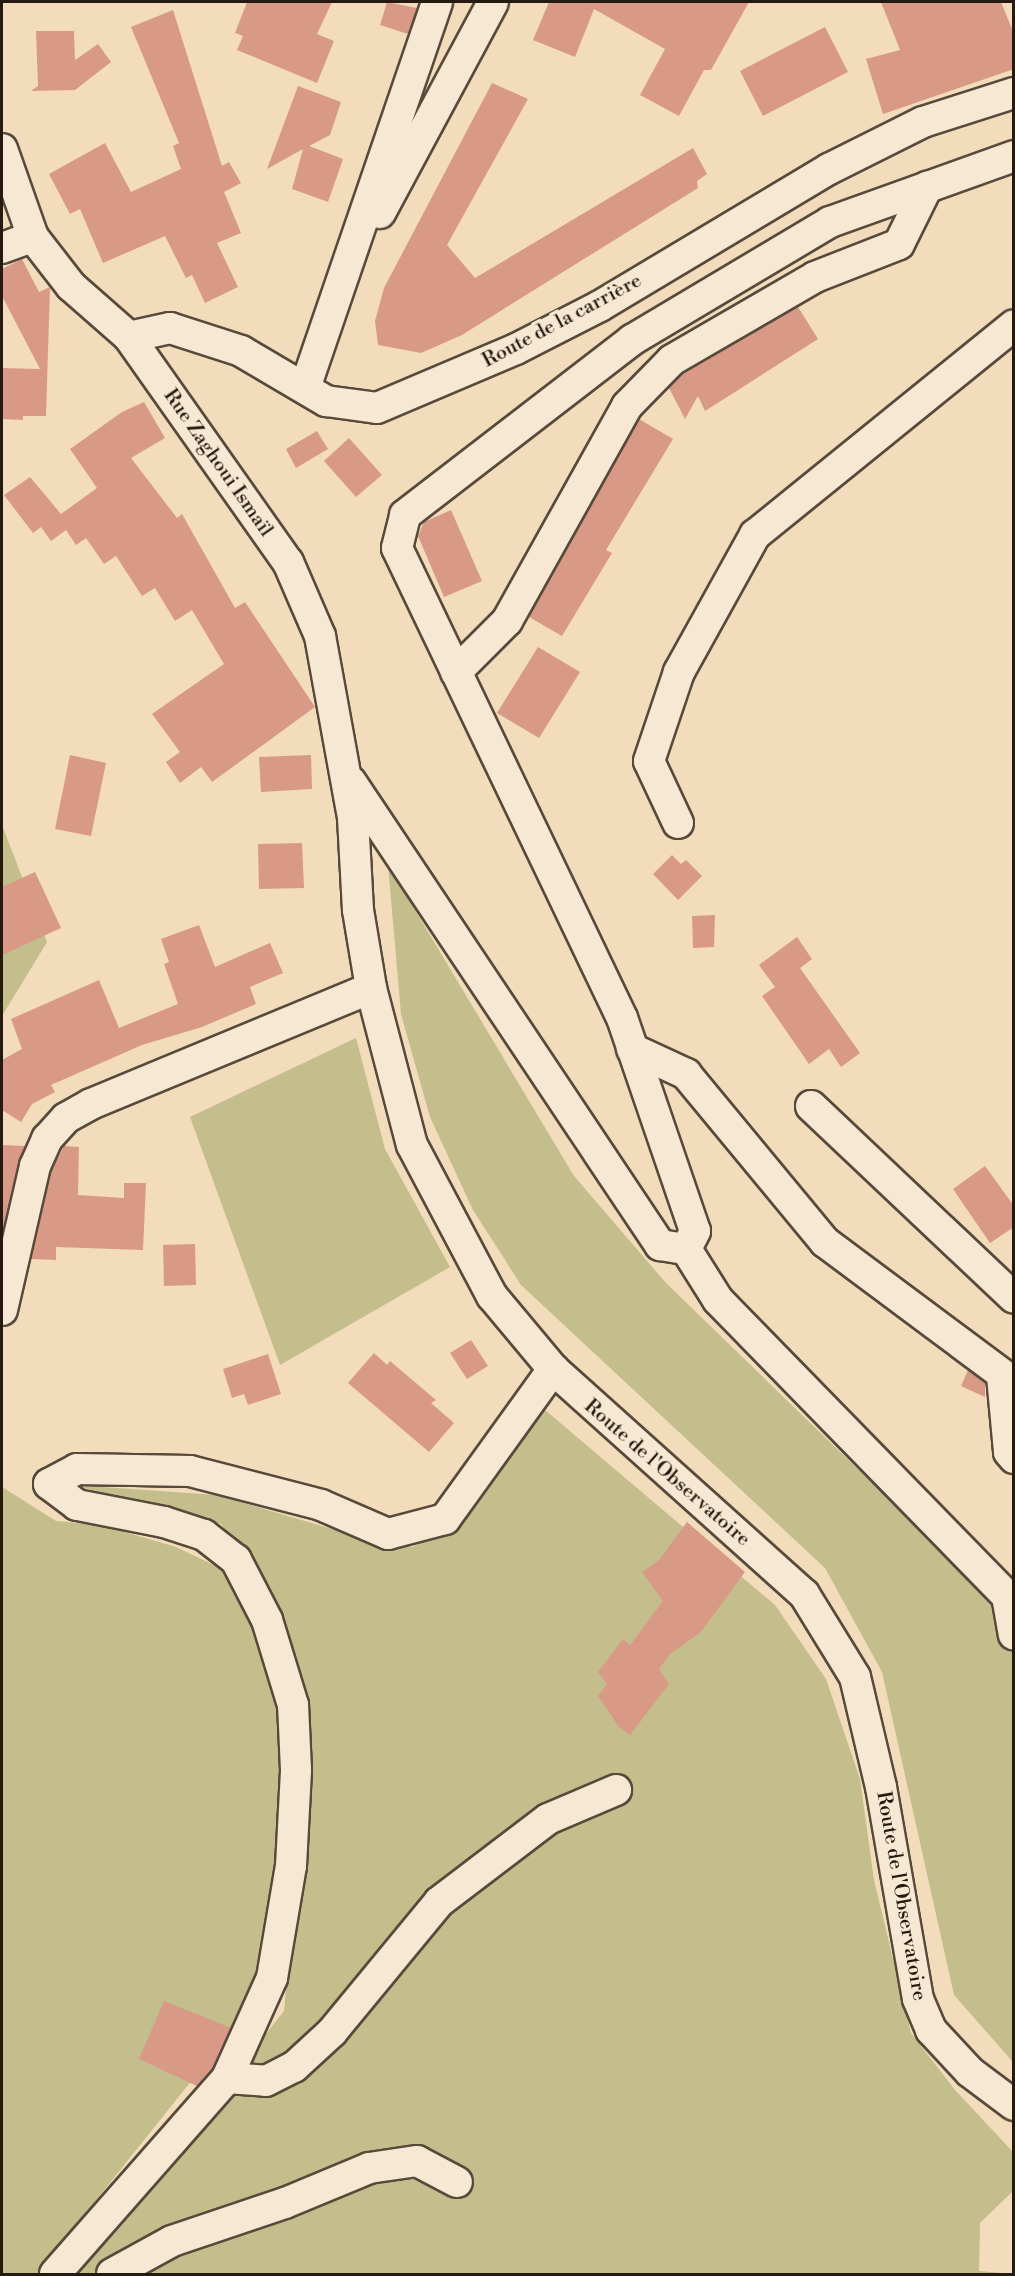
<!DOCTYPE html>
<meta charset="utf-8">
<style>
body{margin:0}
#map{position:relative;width:1015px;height:2276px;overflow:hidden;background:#f2dcbb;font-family:"Libre Bodoni",serif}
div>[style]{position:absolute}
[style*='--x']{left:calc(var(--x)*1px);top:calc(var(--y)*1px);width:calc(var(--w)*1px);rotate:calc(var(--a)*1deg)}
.green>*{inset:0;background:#c3be8b}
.building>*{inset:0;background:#d89a87}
.roads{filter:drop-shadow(2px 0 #584a3b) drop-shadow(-2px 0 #584a3b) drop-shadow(0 2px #584a3b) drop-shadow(0 -2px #584a3b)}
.minor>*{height:30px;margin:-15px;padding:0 15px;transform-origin:15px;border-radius:15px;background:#f7e8d3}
span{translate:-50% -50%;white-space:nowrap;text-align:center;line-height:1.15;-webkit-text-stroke:6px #f7e8d3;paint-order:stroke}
.street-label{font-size:20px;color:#251a10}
.frame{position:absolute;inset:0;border:3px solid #251a10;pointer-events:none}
</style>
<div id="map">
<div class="green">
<i style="clip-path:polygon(2px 825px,47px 942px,2px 1016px)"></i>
<i style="clip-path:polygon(388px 865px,574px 1176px,666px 1283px,1004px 1611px,1014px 1645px,1013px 2062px,954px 1995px,882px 1672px,825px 1568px,521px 1285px,473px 1210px,430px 1117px,401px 1014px)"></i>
<i style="clip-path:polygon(356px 1038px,385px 1149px,450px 1267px,280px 1365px,190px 1117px)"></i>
<i style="clip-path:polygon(538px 1404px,775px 1605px,826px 1679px,860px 1779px,874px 1880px,911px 2033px,955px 2090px,1013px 2152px,1013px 2191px,980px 2223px,979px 2271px,1013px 2274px,77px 2274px,284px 2011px,304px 1794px,271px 1597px,221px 1524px,73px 1485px,217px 1495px,332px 1529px,412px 1547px,461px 1523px)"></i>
<i style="clip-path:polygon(2px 1487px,56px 1521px,101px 1525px,176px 1547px,220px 1568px,251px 1624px,277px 1713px,284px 1778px,278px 1894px,248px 2010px,37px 2274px,2px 2274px)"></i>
</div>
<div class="building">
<i style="clip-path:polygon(247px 2px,332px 2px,317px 34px,334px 41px,317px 83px,237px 50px,243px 36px,235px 33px)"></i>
<i style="clip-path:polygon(387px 2px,417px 8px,408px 34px,380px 25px)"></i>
<i style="clip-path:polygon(549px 2px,749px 2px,711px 70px,704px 70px,679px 116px,640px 95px,665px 49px,594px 9px,575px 57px,533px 40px)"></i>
<i style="clip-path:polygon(881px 2px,1001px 2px,1014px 34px,1014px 69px,883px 114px,866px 59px,900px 50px)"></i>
<i style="clip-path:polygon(173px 10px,222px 166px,229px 162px,241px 183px,224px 192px,241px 233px,217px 243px,238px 287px,205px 303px,192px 275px,186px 278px,165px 236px,103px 263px,80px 209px,70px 214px,49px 174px,105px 143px,131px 192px,181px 169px,173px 146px,179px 143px,131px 27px)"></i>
<i style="clip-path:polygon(825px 27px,848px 72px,763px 116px,740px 71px)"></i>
<i style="clip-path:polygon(36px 31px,74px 31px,75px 60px,98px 44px,111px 62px,75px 90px,31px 91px,38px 86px)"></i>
<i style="clip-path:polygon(492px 83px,528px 99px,447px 245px,475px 278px,693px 148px,707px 174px,697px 181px,698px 188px,462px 335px,421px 353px,378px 345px,375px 321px,384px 288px)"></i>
<i style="clip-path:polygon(298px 86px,341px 102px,330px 135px,309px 146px,343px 159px,328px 202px,292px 189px,303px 149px,267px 169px)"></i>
<i style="clip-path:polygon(22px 259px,39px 292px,50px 287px,46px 416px,23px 416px,23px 420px,2px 419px,2px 368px,40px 369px,2px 296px,2px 269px)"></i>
<i style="clip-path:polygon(798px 307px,818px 339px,705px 411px,698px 396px,685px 419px,669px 388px,683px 374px)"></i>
<i style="clip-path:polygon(144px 402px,165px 438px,131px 458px,177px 518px,182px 514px,235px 608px,245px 602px,315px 707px,212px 782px,201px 767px,180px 783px,166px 762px,180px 752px,152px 714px,224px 664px,192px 610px,175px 621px,155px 588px,142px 596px,116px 556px,104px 564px,86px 538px,76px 545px,66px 530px,51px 541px,41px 527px,33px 533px,4px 495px,30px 477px,61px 514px,97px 488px,70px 449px,122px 412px)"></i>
<i style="clip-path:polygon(639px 419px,673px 439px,606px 550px,612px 553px,562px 636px,529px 617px)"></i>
<i style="clip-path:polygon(317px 431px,328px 449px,296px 468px,286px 449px)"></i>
<i style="clip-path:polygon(349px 438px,382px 475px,356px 497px,324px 461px)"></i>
<i style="clip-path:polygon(451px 510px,482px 581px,444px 597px,418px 536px,424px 522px)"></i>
<i style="clip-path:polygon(538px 647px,580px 672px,539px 738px,497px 713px)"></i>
<i style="clip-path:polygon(70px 755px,106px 763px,91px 836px,55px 829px)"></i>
<i style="clip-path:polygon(311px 755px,312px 789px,261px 792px,259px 757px)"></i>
<i style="clip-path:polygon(302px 843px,304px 888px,259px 889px,258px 844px)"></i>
<i style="clip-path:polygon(672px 855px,681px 864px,686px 860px,702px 876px,678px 900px,653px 874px)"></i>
<i style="clip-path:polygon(35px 872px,61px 928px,2px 955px,2px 887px)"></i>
<i style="clip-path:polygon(715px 915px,714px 947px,693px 948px,692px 916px)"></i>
<i style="clip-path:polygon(199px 925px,215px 967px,270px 943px,283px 973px,250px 987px,256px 1004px,202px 1027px,142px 1045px,51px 1085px,55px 1092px,32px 1104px,21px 1122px,2px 1110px,2px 1060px,22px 1049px,11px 1019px,99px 980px,119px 1028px,178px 1004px,164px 964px,169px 962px,161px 939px)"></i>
<i style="clip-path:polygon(797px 937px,812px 959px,800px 968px,860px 1053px,841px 1067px,829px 1049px,809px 1064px,762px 996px,775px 987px,759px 965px)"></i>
<i style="clip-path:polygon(2px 1145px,25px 1146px,3px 1228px,2px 1228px)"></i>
<i style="clip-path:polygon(64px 1146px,79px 1147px,78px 1195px,124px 1198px,124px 1183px,146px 1183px,143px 1250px,56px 1247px,56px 1260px,31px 1259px,51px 1171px)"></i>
<i style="clip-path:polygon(985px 1166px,1014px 1206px,1014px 1227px,990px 1243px,953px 1189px)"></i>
<i style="clip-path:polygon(195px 1244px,196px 1285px,164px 1286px,163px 1245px)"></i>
<i style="clip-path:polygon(471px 1340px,488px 1366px,467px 1379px,450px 1353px)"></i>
<i style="clip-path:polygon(374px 1353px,387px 1365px,390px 1361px,436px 1400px,431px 1403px,454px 1423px,429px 1452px,348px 1383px)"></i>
<i style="clip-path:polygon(268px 1354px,281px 1394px,248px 1405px,244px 1394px,232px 1398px,223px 1369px)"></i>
<i style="clip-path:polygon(968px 1370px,985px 1383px,985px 1397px,961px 1386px)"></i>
<i style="clip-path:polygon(687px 1522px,745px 1572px,700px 1633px,670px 1654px,659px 1669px,669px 1684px,630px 1735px,619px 1727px,598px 1696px,607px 1684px,598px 1672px,623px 1639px,630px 1645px,663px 1601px,642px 1572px,659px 1560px)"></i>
<i style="clip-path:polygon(164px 2001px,231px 2028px,212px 2069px,197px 2086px,139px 2059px)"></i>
</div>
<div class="roads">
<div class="minor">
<i style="--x:2;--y:149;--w:93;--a:70.6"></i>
<i style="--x:33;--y:237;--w:62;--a:52.2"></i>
<i style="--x:71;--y:286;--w:77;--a:41.3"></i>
<i style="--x:129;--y:337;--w:276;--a:54.8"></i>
<i style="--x:288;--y:562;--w:81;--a:66.6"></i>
<i style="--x:320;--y:636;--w:185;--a:79.7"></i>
<i style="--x:353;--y:818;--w:92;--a:86.9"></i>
<i style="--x:358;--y:910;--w:79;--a:80.5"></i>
<i style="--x:371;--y:988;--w:162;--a:75.4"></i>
<i style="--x:412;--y:1145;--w:171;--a:62.1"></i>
<i style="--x:492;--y:1296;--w:95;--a:50.1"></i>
<i style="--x:553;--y:1369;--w:337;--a:41.9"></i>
<i style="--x:804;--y:1594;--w:97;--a:58.4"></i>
<i style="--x:855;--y:1677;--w:113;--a:76.7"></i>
<i style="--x:881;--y:1787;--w:215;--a:80.1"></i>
<i style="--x:918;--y:1999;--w:34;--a:67"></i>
<i style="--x:931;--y:2030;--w:57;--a:47.1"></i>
<i style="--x:970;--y:2072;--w:55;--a:36.9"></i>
<i style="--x:380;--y:213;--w:239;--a:-61.8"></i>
<i style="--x:2;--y:248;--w:33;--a:-20"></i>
<i style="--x:129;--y:337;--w:42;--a:-12.4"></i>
<i style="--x:170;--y:328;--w:75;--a:17.9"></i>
<i style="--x:241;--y:351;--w:99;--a:30.5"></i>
<i style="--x:326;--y:401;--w:51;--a:7.8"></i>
<i style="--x:377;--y:408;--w:151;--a:-23"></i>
<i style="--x:516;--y:349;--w:94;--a:-27.1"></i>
<i style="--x:600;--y:306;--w:267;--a:-30.9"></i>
<i style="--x:829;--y:169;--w:105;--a:-26.6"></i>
<i style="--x:923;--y:122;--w:96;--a:-17.7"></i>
<i style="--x:305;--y:388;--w:408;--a:-71.1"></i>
<i style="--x:456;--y:672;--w:72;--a:-45"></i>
<i style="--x:507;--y:621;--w:246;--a:-60.8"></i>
<i style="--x:627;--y:406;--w:64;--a:-45.6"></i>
<i style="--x:672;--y:360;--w:165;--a:-30.1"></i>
<i style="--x:815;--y:277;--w:90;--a:-21.4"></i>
<i style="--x:899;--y:244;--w:64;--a:-63.8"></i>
<i style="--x:351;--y:782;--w:557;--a:56.28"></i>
<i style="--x:660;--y:1245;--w:26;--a:9"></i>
<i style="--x:686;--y:1249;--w:20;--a:-63"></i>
<i style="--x:695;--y:1231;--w:225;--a:-108.9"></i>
<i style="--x:622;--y:1018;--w:521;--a:-115.58"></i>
<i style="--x:397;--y:548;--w:34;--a:-76"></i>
<i style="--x:405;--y:515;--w:287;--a:-37.6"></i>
<i style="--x:632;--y:340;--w:230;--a:-30.8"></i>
<i style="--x:830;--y:222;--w:195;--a:-19.7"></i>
<i style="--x:678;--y:823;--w:68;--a:-115.1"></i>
<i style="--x:649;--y:761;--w:94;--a:-71.4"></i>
<i style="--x:679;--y:672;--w:157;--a:-61"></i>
<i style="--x:755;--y:535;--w:333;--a:-39"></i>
<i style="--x:632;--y:1049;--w:60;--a:24.8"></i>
<i style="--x:686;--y:1074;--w:218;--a:50.4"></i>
<i style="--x:825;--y:1242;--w:236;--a:36.7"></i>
<i style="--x:811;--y:1106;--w:279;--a:43.4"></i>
<i style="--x:686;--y:1249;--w:60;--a:57.9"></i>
<i style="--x:718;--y:1300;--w:414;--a:45.7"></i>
<i style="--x:1007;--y:1596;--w:39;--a:80"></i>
<i style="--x:2;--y:1310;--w:148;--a:-77.1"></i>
<i style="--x:35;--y:1166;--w:30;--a:-66"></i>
<i style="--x:47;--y:1139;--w:28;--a:-48"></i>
<i style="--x:66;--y:1118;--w:29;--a:-29"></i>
<i style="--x:91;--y:1104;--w:303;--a:-22.5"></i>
<i style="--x:1002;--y:1376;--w:76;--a:84.7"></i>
<i style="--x:1009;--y:1452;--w:8;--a:50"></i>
<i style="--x:227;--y:2078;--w:39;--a:4"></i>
<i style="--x:266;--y:2081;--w:31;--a:-27"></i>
<i style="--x:294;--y:2067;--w:52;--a:-42.6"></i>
<i style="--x:332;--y:2032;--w:168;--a:-50.5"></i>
<i style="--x:439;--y:1902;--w:137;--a:-37.3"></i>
<i style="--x:548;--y:1819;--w:74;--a:-23.1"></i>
<i style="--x:55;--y:2274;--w:261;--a:-48.7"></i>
<i style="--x:227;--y:2078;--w:110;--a:-65.8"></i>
<i style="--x:272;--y:1978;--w:114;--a:-80.4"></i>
<i style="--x:291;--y:1866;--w:96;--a:-87"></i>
<i style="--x:296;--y:1770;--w:65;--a:-92.6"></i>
<i style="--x:293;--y:1705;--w:89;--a:-107"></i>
<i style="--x:267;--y:1620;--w:68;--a:-117.3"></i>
<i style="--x:236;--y:1560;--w:41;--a:-142"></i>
<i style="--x:204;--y:1535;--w:42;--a:-162"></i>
<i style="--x:164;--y:1522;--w:89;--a:-168.9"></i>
<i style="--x:77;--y:1505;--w:35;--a:-143"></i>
<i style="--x:49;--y:1484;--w:32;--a:-28"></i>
<i style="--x:77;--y:1469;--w:113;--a:1"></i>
<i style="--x:190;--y:1471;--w:135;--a:14.5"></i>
<i style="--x:321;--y:1505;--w:73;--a:23.4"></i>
<i style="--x:388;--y:1534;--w:59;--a:-14.7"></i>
<i style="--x:445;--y:1519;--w:185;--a:-54.2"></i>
<i style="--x:112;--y:2274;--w:68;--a:-28.8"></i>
<i style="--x:172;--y:2241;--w:119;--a:-18.6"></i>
<i style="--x:285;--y:2203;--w:91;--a:-22.6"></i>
<i style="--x:369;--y:2168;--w:49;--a:-8.3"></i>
<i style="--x:417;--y:2161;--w:45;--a:27.7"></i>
</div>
</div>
<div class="street-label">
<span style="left:562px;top:321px;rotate:-28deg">Route de la carrière</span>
<span style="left:218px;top:463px;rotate:55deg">Rue Zaghoui Ismaïl</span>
<span style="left:667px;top:1473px;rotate:41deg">Route de l'Observatoire</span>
<span style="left:901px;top:1896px;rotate:80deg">Route de l'Observatoire</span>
</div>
<div class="frame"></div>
</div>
